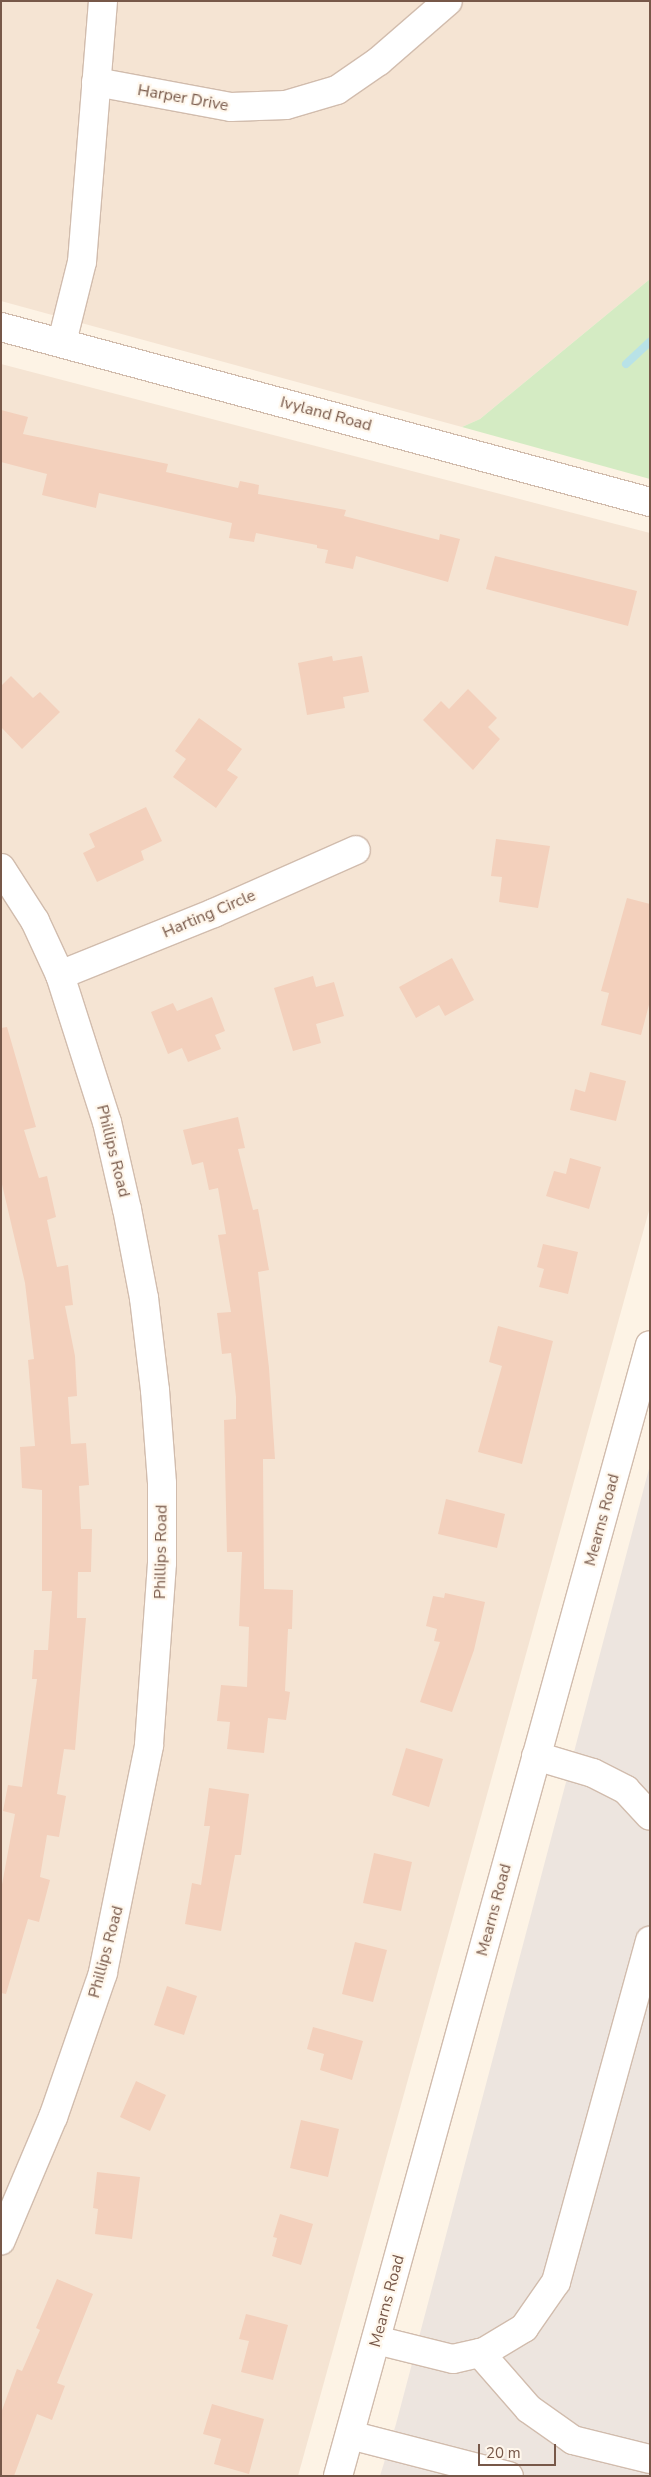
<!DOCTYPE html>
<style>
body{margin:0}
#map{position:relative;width:651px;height:2477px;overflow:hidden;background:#fdf3e5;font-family:"Nunito Sans",sans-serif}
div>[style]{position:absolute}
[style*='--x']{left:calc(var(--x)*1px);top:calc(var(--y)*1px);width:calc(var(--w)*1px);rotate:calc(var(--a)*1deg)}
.residential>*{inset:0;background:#f5e4d3}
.industrial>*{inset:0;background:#ede5df}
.green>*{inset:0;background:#d4ebc3}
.stream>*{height:8px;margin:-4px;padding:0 4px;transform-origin:4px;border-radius:4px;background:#b8e2e7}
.building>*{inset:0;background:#f3d0bc}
.roads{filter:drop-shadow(1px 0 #d1bcad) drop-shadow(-1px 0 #d1bcad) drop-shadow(0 1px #d1bcad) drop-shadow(0 -1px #d1bcad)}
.minor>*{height:28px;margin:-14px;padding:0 14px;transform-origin:14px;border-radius:14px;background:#fff}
span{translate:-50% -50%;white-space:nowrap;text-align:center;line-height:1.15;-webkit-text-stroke:4.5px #fff7ec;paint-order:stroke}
.street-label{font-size:16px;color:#775849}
.frame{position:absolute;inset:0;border:2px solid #775849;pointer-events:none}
.scale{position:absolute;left:478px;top:2444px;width:78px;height:22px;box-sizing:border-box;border:2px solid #775849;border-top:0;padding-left:6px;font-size:15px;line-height:18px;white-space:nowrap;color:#775849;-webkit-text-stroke:4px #fff7ec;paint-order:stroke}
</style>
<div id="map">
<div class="residential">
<i style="clip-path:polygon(1px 1px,650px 1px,650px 279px,480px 419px,462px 427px,1px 301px)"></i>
<i style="clip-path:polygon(1px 364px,650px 533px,650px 1207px,298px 2476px,1px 2476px)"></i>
</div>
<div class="industrial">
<i style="clip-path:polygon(650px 1465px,650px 2476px,380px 2476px,396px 2424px)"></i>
</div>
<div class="green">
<i style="clip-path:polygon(650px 279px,650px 479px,462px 427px,480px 419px)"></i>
</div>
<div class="stream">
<i style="--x:626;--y:364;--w:33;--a:-43"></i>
</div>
<div class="building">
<i style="clip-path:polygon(1px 410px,28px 417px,23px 434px,168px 464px,166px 472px,238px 488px,240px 481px,259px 485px,258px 494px,346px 510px,344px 516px,439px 540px,440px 534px,460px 539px,448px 582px,356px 556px,353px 569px,325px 563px,328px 550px,317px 548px,317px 545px,256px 533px,254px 542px,229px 538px,232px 523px,99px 493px,96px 508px,42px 495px,47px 474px,1px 462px)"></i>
<i style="clip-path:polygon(495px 556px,637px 591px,628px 626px,486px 589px)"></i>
<i style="clip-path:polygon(332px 656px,333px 661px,362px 656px,369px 692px,343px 697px,345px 708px,307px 715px,298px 663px)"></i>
<i style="clip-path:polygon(11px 676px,33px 698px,40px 692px,60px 712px,22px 749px,1px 727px,1px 686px)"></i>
<i style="clip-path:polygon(468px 689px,497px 718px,488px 727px,500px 739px,473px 770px,423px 720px,441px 701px,449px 709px)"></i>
<i style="clip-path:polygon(199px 718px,242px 749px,227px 770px,238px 777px,216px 808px,173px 777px,186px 759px,175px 751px)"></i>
<i style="clip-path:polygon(146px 807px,162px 841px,141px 851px,144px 860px,97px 882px,83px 853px,95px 847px,89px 834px)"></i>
<i style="clip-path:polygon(496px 839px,550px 846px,538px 908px,499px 902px,502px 877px,491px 876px)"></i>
<i style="clip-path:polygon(627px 898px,650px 904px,650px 1001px,641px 1035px,601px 1025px,609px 993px,601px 991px)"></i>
<i style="clip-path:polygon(452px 958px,474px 1000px,445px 1016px,439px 1005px,416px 1018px,399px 987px)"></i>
<i style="clip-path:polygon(313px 976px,316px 987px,334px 982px,344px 1016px,316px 1024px,321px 1043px,293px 1051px,274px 988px)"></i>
<i style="clip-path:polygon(212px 997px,225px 1031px,215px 1035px,221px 1049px,188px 1062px,182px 1048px,168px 1054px,151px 1012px,173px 1003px,177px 1011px)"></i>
<i style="clip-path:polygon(7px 1027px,36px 1127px,24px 1130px,39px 1178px,47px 1176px,56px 1217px,47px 1220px,57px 1267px,68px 1265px,73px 1305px,65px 1306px,75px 1356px,77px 1396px,68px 1397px,71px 1444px,86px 1443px,89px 1485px,79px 1486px,81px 1529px,92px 1529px,91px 1572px,78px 1572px,77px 1618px,86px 1618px,75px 1750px,64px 1749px,57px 1794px,66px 1796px,59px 1837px,47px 1835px,40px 1877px,50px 1880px,39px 1922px,28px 1919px,6px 1994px,1px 1993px,1px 1890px,15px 1814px,3px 1811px,8px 1785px,22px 1787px,37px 1679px,32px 1679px,34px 1650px,48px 1650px,52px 1591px,42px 1591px,42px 1490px,22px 1488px,20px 1447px,35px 1446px,28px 1360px,34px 1359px,25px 1283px,1px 1180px,1px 1028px)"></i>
<i style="clip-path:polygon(590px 1072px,626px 1081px,616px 1121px,570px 1110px,575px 1089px,585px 1092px)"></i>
<i style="clip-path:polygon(238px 1117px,245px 1148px,238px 1149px,253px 1210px,258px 1209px,269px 1270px,258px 1272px,269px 1368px,275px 1459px,263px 1459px,264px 1589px,293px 1590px,292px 1629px,288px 1629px,285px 1691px,290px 1692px,286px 1720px,268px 1718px,264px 1753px,227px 1749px,230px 1722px,217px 1721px,221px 1685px,247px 1687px,249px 1627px,239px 1626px,242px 1552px,227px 1552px,224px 1420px,236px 1419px,236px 1397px,231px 1353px,222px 1354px,217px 1313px,231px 1312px,218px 1235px,226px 1234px,218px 1188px,209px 1190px,203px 1162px,192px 1165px,183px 1130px)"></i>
<i style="clip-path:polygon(570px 1158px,601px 1167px,589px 1209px,546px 1196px,554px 1171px,566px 1174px)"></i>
<i style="clip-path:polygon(543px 1244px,578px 1252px,568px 1294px,539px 1287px,544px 1269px,537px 1267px)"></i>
<i style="clip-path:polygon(498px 1326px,553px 1341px,522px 1464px,478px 1452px,502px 1366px,489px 1362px)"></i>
<i style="clip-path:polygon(446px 1499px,505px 1514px,497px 1548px,438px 1534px)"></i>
<i style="clip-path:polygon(445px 1593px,485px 1602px,474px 1650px,452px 1712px,420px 1702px,440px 1642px,434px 1641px,437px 1629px,426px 1626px,433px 1596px,444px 1598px)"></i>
<i style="clip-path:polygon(406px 1748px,443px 1759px,429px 1807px,392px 1795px)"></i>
<i style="clip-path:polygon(209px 1788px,249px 1794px,241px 1855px,235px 1855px,221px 1931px,185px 1924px,192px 1883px,201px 1885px,210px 1826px,204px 1826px)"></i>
<i style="clip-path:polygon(374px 1853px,412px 1862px,401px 1911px,363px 1903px)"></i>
<i style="clip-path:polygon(355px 1942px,387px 1950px,373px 2002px,342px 1994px)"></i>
<i style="clip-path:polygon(167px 1986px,197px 1996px,184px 2035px,154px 2025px)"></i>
<i style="clip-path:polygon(313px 2027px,363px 2041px,352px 2080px,320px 2070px,324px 2054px,307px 2049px)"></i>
<i style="clip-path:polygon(136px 2081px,166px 2095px,150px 2131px,120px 2117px)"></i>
<i style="clip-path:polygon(301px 2120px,339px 2129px,328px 2177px,290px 2168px)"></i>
<i style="clip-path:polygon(97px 2172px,140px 2177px,132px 2239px,95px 2234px,98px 2209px,93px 2208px)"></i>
<i style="clip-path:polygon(280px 2214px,313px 2224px,301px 2265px,272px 2256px,277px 2238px,273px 2237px)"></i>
<i style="clip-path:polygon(57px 2279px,93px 2294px,57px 2383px,65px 2386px,52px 2420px,37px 2414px,14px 2476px,1px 2476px,1px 2413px,17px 2369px,22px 2371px,40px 2330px,36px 2328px)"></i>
<i style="clip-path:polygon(246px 2314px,288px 2325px,273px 2380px,241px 2372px,249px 2341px,239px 2339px)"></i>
<i style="clip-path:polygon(212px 2404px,264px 2419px,249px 2474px,214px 2464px,221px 2439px,203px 2434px)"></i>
</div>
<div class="roads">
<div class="minor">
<i style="--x:96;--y:82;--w:137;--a:10.5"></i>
<i style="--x:231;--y:107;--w:55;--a:-2.1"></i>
<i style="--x:286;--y:105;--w:53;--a:-16.4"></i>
<i style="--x:337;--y:90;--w:51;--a:-34.6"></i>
<i style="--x:379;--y:61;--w:91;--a:-41"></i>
<i style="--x:1;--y:327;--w:672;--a:15.09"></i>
<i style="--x:62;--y:342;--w:82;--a:-76"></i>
<i style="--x:82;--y:262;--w:262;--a:-85.4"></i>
<i style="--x:1;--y:868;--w:63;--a:57.3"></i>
<i style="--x:35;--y:921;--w:60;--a:65.2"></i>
<i style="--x:60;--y:975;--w:154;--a:72.3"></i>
<i style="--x:107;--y:1122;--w:89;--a:77.1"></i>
<i style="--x:127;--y:1209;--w:91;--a:79.2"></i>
<i style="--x:144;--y:1298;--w:93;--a:83.2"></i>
<i style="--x:155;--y:1390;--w:94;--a:85.7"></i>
<i style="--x:162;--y:1484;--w:79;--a:90"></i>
<i style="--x:162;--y:1563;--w:183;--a:94.1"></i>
<i style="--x:149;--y:1746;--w:232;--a:101.5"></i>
<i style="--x:103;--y:1973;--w:152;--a:109.1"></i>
<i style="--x:53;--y:2117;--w:134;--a:112.9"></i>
<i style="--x:60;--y:975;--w:166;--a:-21.9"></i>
<i style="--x:214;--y:913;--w:155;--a:-23.9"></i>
<i style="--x:536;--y:1756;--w:59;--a:16.6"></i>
<i style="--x:593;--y:1773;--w:37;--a:27"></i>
<i style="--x:626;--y:1790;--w:35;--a:47"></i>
<i style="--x:376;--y:2340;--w:79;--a:13.9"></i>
<i style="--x:453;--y:2359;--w:32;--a:-13"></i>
<i style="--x:484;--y:2352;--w:47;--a:-31"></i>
<i style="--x:524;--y:2328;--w:56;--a:-55.2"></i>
<i style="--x:556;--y:2282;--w:354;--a:-74.6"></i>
<i style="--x:480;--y:2353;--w:74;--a:48.8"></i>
<i style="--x:529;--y:2409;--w:54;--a:35.2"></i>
<i style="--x:573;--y:2440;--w:79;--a:13.9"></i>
<i style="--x:350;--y:2435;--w:164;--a:14.5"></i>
<i style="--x:338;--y:2476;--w:1173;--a:-74.58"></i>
</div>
</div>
<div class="street-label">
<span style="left:183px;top:98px;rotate:10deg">Harper Drive</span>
<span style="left:326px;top:414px;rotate:15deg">Ivyland Road</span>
<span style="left:209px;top:914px;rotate:-23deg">Harting Circle</span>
<span style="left:113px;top:1151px;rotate:76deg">Phillips Road</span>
<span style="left:602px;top:1520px;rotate:-75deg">Mearns Road</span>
<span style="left:161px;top:1552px;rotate:-89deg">Phillips Road</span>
<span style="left:494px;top:1910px;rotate:-75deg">Mearns Road</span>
<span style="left:106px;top:1952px;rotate:-75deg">Phillips Road</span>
<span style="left:387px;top:2301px;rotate:-75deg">Mearns Road</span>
</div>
<div class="frame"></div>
<div class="scale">20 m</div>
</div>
